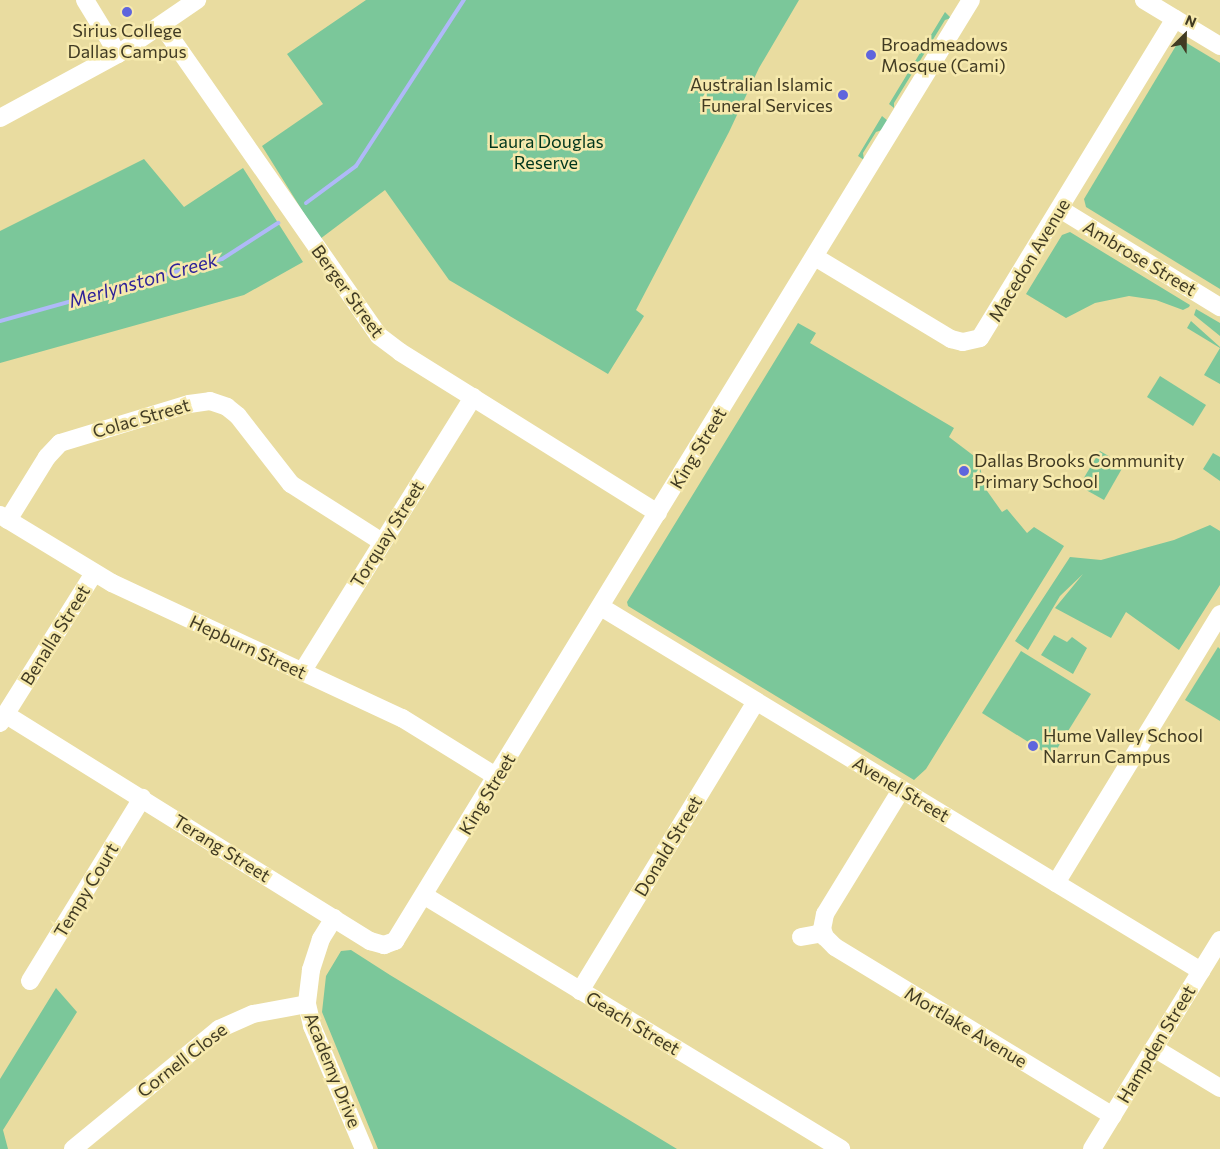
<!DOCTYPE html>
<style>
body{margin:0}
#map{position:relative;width:1220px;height:1149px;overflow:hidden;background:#e9dca0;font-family:Commissioner,sans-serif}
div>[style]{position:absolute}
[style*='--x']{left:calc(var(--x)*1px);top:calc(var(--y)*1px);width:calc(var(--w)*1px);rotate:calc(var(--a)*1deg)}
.green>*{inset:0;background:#7bc79a}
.stream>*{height:4px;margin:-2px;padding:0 2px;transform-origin:2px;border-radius:2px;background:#afb9f8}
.minor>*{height:18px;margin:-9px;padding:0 9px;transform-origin:9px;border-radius:9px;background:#fff}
.dots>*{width:14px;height:14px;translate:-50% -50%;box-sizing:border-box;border:2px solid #f6e9ad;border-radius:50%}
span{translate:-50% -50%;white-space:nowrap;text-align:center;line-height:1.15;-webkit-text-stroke:5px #f6e9ad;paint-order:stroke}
.poi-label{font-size:18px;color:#413b23}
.left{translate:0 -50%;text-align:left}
.right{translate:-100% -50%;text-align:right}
.park-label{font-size:18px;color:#00361d}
.street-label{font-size:18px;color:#413b23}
.water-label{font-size:19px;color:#2e2399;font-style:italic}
.north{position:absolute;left:1160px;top:10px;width:50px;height:50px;-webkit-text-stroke:4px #f6e9ad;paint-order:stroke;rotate:23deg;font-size:14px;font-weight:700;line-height:20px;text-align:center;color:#413b23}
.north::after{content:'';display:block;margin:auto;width:18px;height:22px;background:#413b23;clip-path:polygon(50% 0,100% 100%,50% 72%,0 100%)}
</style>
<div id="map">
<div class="green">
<i style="clip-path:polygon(366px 0,799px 0,759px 68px,729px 132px,636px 310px,644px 316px,608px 374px,449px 280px,385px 190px,320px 239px,262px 146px,323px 104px,287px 54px)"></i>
<i style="clip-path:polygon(945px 12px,951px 18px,945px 20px,894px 103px,894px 108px,889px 104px)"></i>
<i style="clip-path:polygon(1185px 42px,1220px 63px,1220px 289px,1086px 207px,1084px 199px,1177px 44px)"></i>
<i style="clip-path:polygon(882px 116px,888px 121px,882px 130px,876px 132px,863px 153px,864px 160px,858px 156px)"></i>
<i style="clip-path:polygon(144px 159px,184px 207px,243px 168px,303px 262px,244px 295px,0 363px,0 231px)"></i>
<i style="clip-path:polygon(1070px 232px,1190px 305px,1189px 307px,1183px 310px,1156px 300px,1129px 296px,1095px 303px,1066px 318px,1026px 294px,1062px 235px)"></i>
<i style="clip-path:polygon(1196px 309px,1220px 323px,1220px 336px,1194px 315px)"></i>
<i style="clip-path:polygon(1191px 321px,1220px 347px,1220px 384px,1204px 375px,1220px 348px,1187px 328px)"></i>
<i style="clip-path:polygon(798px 323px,816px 333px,810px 343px,954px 428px,949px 437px,978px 459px,985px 488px,1002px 512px,1007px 509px,1027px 533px,1034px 527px,1064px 546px,926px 769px,914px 780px,628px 606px,627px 602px)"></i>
<i style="clip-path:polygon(1160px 376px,1206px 405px,1193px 426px,1147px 397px)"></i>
<i style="clip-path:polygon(1100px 451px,1124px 465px,1104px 500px,1079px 486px)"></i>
<i style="clip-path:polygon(1213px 453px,1220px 457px,1220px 481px,1203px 469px)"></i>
<i style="clip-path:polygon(1210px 525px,1220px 531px,1220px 585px,1179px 650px,1126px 612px,1111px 638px,1055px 608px,1083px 574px,1060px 596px,1028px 650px,1015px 641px,1070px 557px,1101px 560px,1174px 540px)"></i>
<i style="clip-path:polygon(1054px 635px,1067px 642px,1072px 637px,1087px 648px,1073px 674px,1041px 655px)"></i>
<i style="clip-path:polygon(1218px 647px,1220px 649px,1220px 721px,1185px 700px)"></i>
<i style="clip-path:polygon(1021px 651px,1091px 694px,1052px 757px,982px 713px)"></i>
<i style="clip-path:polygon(351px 950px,390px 975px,677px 1149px,378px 1149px,322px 1012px,326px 976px,341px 951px)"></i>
<i style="clip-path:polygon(56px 988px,77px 1012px,3px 1130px,8px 1149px,0 1149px,0 1079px)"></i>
</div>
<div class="stream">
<i style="--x:306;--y:203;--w:62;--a:-36.5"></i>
<i style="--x:356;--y:166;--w:198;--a:-57"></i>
<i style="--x:0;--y:321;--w:230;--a:-15.6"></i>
<i style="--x:222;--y:259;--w:67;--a:-32.7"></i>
</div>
<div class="minor">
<i style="--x:85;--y:0;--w:63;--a:58.6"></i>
<i style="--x:1144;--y:0;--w:89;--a:31.2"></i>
<i style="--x:162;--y:25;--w:379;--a:55.1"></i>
<i style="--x:379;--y:336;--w:26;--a:37"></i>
<i style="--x:400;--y:352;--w:304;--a:32"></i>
<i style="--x:0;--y:118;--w:134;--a:-28.5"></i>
<i style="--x:118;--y:54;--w:96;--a:-34.4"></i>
<i style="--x:1060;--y:209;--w:188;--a:31.5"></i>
<i style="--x:815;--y:257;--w:159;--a:31.1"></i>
<i style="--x:951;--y:339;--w:12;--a:14"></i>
<i style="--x:963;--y:342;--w:17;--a:-13"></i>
<i style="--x:980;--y:338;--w:374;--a:-58.6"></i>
<i style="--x:0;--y:515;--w:131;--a:31.3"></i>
<i style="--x:112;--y:583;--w:320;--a:25"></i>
<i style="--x:402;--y:718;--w:112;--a:31.8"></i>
<i style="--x:8;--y:520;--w:74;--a:-58.2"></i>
<i style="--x:47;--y:457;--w:19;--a:-47"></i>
<i style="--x:60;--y:443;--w:135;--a:-16.8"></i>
<i style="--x:189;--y:404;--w:21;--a:-8"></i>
<i style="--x:210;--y:401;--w:18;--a:19"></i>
<i style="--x:227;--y:407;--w:14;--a:39"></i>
<i style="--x:238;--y:416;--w:86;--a:52.1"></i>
<i style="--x:291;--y:484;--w:108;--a:32.5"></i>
<i style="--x:601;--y:607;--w:702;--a:31.24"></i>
<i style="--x:302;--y:672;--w:324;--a:-58.1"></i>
<i style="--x:5;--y:714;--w:430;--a:31.9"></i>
<i style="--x:370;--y:941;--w:15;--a:16"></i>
<i style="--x:384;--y:945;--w:12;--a:-20"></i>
<i style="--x:395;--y:941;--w:1103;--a:-58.53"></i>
<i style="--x:0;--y:723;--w:177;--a:-57.9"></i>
<i style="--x:901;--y:790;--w:145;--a:121.5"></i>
<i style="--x:825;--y:914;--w:15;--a:101"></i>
<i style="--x:822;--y:929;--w:9;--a:69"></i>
<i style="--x:825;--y:937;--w:14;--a:45"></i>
<i style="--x:835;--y:947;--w:325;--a:31.3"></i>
<i style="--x:1056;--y:883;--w:315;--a:-58.6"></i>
<i style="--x:425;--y:896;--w:487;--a:31.3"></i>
<i style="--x:334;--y:918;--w:25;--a:122"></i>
<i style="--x:321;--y:939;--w:33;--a:108"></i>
<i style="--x:311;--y:970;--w:34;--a:97"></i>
<i style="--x:307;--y:1004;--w:23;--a:77"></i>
<i style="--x:312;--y:1026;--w:134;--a:67.1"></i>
<i style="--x:801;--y:937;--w:22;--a:-10"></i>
<i style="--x:30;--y:981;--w:215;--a:-58.5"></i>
<i style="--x:580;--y:991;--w:339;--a:-58.7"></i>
<i style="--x:1154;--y:1048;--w:77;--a:31.2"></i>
<i style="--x:73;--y:1149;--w:189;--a:-39.4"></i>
<i style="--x:219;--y:1029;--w:37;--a:-24"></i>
<i style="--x:253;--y:1014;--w:55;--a:-10.5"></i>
<i style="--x:1092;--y:1149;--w:245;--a:-58.5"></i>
</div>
<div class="dots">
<i style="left:127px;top:12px;background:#5f65dd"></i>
<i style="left:871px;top:55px;background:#5f65dd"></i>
<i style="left:843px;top:95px;background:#5f65dd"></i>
<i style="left:964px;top:471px;background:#5f65dd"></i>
<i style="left:1033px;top:746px;background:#5f65dd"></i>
</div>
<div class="poi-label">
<span style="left:127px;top:41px">Sirius College<br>Dallas Campus</span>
<span class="left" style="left:881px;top:55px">Broadmeadows<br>Mosque (Cami)</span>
<span class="right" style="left:833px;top:95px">Australian Islamic<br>Funeral Services</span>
<span class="left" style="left:974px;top:471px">Dallas Brooks Community<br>Primary School</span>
<span class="left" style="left:1043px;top:746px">Hume Valley School<br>Narrun Campus</span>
</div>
<div class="park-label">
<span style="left:546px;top:152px">Laura Douglas<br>Reserve</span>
</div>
<div class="street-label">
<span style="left:1140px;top:258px;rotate:31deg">Ambrose Street</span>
<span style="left:1029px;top:260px;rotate:-59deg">Macedon Avenue</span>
<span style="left:348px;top:291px;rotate:54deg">Berger Street</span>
<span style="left:141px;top:418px;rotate:-16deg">Colac Street</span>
<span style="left:698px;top:448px;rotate:-59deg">King Street</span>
<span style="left:387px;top:534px;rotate:-58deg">Torquay Street</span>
<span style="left:55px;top:635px;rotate:-58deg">Benalla Street</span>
<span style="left:248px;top:647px;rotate:25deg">Hepburn Street</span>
<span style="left:901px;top:789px;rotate:31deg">Avenel Street</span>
<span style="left:487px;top:794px;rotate:-59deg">King Street</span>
<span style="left:668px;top:846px;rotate:-59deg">Donald Street</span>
<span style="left:222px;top:848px;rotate:32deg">Terang Street</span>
<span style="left:86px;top:890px;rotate:-59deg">Tempy Court</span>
<span style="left:633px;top:1023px;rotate:31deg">Geach Street</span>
<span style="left:966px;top:1027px;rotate:31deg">Mortlake Avenue</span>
<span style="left:1156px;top:1044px;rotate:-59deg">Hampden Street</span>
<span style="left:182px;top:1060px;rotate:-38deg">Cornell Close</span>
<span style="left:333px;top:1070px;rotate:68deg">Academy Drive</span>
</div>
<div class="water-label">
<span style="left:143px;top:280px;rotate:-16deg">Merlynston Creek</span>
</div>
<div class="north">N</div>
</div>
